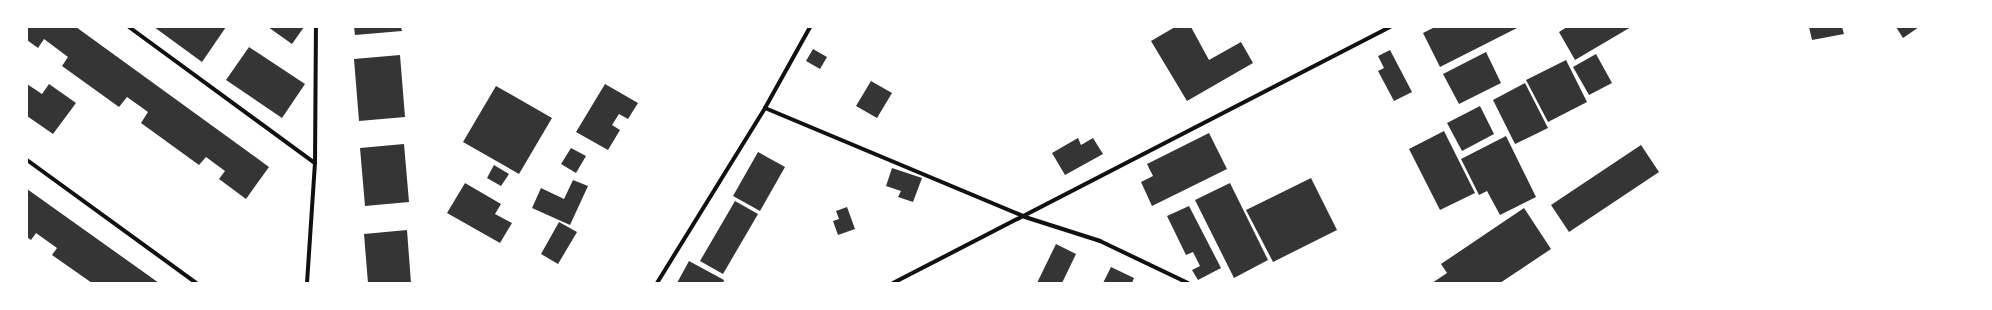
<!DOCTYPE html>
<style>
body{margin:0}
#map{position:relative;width:1992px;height:310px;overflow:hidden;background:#fff;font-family:Barlow,sans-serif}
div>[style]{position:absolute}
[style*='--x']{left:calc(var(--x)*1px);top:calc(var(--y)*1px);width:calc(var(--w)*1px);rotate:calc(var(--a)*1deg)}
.building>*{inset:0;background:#353535}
.minor>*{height:4px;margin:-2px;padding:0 2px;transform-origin:2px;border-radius:2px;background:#111}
span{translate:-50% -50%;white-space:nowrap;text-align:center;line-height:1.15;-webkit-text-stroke:3.5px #fff;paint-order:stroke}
.frame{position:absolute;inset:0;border:28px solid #fff;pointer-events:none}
</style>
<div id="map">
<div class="building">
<i style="clip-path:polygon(27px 27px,76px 27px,269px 167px,246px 199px,219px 179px,225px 171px,206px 157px,199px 165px,141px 123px,148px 112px,127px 97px,119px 107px,62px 66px,68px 57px,44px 39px,38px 48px,27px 40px)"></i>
<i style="clip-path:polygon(154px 27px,226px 27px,202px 62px)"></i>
<i style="clip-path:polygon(268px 27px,304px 27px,292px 44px)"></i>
<i style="clip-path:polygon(354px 27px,401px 27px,402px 31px,355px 35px)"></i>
<i style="clip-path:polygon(1175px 27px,1191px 27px,1209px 60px,1241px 42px,1253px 63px,1187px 101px,1151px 41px)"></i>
<i style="clip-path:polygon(1435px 27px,1519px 27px,1440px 67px,1423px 33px)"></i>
<i style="clip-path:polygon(1567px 27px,1631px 27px,1575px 60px,1559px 32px)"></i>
<i style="clip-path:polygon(1809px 27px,1842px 27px,1844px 34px,1812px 40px)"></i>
<i style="clip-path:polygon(1896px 27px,1919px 27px,1903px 38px)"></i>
<i style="clip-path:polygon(249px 47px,305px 84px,282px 118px,226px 80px)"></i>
<i style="clip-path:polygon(813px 49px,827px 57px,820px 69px,806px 61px)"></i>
<i style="clip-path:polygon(1390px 50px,1412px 92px,1394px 101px,1378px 71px,1384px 68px,1378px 56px)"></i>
<i style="clip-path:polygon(1486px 52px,1501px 83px,1459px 104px,1443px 74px)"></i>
<i style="clip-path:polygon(1596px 54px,1612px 83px,1589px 95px,1573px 67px)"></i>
<i style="clip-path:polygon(400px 55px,405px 117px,359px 121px,354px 59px)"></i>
<i style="clip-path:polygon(1566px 60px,1587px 102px,1548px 122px,1526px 80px)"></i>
<i style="clip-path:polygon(871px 81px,892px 93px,877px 118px,856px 106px)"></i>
<i style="clip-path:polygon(1525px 83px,1548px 128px,1515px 144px,1493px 100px)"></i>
<i style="clip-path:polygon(27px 84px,42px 94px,49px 84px,76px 103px,53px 134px,27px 116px)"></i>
<i style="clip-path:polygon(605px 84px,638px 103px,628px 119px,619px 114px,612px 125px,620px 130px,608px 150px,576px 132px)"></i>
<i style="clip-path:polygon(496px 86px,552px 118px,519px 174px,463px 142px)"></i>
<i style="clip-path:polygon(1480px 106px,1494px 134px,1462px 151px,1447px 123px)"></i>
<i style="clip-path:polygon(1444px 131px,1475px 193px,1440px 210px,1409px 149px)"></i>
<i style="clip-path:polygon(1209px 133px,1227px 169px,1152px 206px,1141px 182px,1153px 176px,1147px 164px)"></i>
<i style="clip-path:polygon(1506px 136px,1536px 197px,1500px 215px,1487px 191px,1479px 195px,1461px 159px)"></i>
<i style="clip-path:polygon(1078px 138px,1081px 145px,1093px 138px,1103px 154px,1065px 175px,1052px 153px)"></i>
<i style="clip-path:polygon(404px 144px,409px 202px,365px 206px,360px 148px)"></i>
<i style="clip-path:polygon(1641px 145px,1659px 172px,1569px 232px,1551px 205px)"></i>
<i style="clip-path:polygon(571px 148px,586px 156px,576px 173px,561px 164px)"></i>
<i style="clip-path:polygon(758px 152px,785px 167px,760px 211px,733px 196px)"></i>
<i style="clip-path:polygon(494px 165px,509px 174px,501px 186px,487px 178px)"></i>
<i style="clip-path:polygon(892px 168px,922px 178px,913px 202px,898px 197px,901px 191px,886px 186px)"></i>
<i style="clip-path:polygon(1311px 178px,1337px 230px,1273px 262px,1246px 210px)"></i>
<i style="clip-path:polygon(573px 180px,588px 186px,570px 225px,532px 208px,541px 188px,564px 199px)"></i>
<i style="clip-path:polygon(465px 183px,501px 204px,495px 214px,512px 223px,500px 243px,447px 213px)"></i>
<i style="clip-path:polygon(1230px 183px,1268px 260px,1234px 278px,1195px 200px)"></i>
<i style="clip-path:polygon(27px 189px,159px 283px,92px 283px,52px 255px,57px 248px,36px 233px,31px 240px,27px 237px)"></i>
<i style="clip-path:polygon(735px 201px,758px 214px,723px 274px,700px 261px)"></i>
<i style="clip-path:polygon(1189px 206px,1221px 268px,1198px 280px,1192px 270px,1200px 266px,1193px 252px,1186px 255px,1167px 216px)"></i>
<i style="clip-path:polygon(847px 207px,855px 229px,838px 235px,833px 221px,839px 219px,836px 211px)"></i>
<i style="clip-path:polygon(1524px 208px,1551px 249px,1500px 283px,1432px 283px,1447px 273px,1441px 264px)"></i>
<i style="clip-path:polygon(559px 222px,577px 232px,558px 264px,541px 254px)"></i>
<i style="clip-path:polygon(407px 230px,411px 283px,368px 283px,364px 234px)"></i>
<i style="clip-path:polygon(1056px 244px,1076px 254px,1062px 283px,1037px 283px)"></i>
<i style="clip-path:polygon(689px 261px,724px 280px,723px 283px,677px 283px)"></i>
<i style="clip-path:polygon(1111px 267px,1134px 278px,1132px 283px,1103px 283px)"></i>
</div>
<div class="minor">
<i style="--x:129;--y:27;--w:230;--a:36.2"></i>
<i style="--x:765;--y:108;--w:282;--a:22.7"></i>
<i style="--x:1025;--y:217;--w:79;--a:17.7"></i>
<i style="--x:1100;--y:241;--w:98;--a:25.5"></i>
<i style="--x:27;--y:160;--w:209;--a:36"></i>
<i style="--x:307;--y:283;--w:120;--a:-86.2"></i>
<i style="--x:315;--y:163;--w:136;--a:-89.6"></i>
<i style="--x:657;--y:283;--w:206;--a:-58.3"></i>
<i style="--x:765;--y:108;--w:93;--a:-60.9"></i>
<i style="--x:893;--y:283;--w:559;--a:-27.25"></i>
</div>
<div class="frame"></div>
</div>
